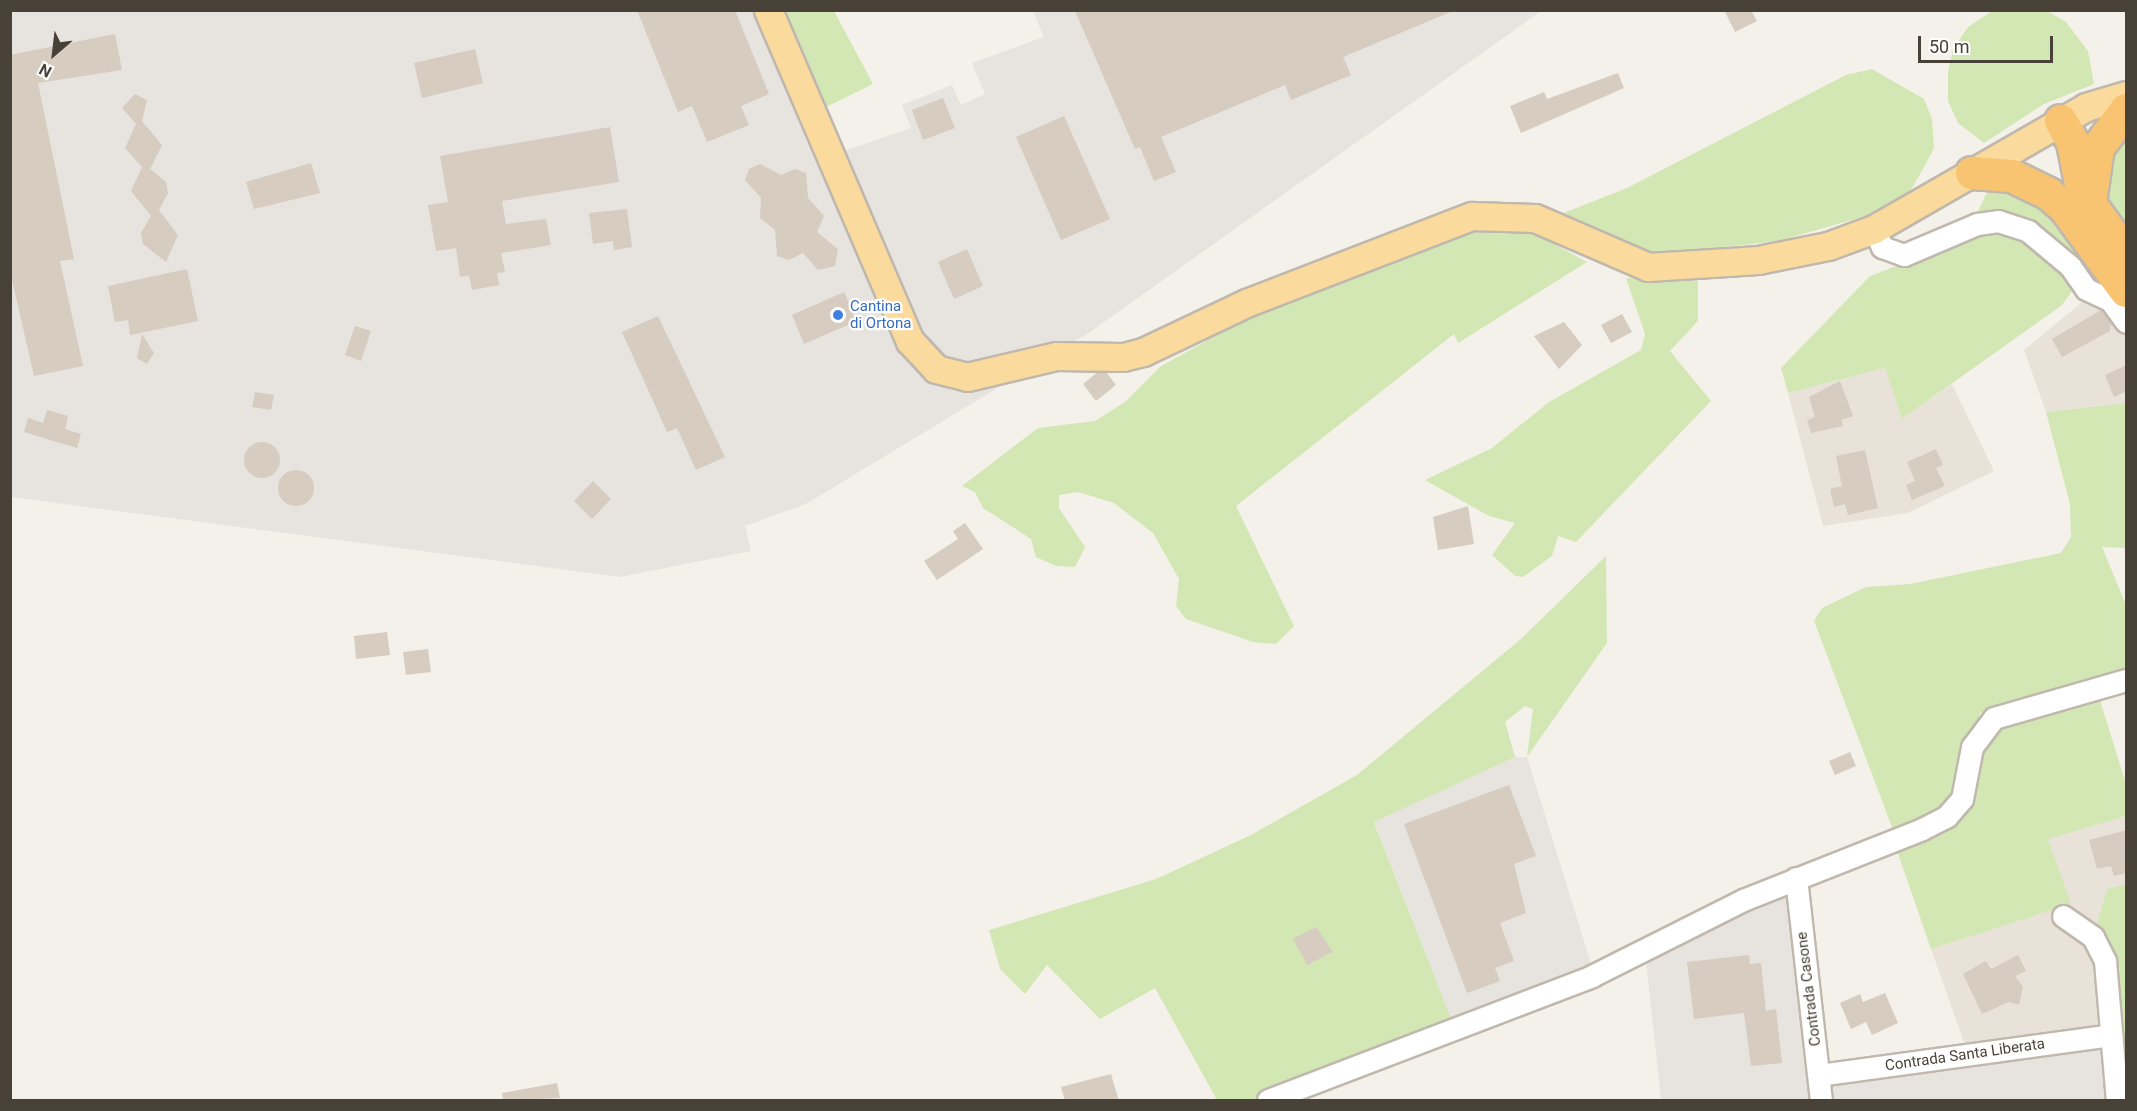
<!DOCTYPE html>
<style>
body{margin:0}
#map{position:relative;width:2137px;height:1111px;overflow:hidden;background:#f4f1ea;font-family:Roboto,sans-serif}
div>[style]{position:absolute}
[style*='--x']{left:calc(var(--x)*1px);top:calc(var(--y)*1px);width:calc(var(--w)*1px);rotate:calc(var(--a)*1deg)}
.residential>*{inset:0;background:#e8e2d9}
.industrial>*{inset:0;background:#e7e3df}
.green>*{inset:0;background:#d3e7b5}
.building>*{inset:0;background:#d6ccc0}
.round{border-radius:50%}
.roads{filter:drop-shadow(2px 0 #c0b8ad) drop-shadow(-2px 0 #c0b8ad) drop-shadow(0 2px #c0b8ad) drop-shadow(0 -2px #c0b8ad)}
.minor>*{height:21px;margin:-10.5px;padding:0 10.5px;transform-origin:10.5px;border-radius:10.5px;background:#fff}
.major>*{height:27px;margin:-13.5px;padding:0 13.5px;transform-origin:13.5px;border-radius:13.5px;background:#fadb9d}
.highway>*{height:32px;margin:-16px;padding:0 16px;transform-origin:16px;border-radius:16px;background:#f8c472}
.dots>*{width:16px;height:16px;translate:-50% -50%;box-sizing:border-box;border:3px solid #fff;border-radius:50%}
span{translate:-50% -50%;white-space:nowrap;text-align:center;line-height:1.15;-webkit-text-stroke:4.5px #fff;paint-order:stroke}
.shop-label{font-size:15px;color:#366cbe}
.left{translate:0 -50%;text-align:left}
.street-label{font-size:15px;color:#484138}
.frame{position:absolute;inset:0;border:12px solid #484138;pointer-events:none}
.north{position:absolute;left:24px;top:24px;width:60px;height:60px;-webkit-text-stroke:4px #fff;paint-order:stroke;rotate:208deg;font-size:16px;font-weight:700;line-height:24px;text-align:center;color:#484138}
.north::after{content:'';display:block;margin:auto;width:21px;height:27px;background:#484138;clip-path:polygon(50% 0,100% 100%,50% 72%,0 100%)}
.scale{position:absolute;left:1918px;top:36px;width:135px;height:27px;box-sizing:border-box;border:3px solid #484138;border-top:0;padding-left:8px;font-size:18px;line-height:21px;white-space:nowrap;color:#484138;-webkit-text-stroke:4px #fff;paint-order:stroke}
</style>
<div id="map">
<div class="residential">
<i style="clip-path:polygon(2088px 297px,2109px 304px,2126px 334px,2126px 403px,2046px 412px,2024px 350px)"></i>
<i style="clip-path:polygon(1885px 367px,1902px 419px,1952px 384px,1994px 471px,1908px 513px,1823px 526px,1788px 393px)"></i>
<i style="clip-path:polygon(2126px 816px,2126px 884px,2107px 889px,2095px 929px,2110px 1026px,1965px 1045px,1931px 949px,2070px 904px,2048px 838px)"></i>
</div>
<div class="industrial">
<i style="clip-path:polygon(11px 11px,752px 11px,815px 161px,911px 128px,902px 105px,952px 85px,961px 105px,985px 94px,972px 63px,1044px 37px,1033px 11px,1541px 11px,1090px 332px,806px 504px,745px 526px,751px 551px,620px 577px,11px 497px)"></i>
<i style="clip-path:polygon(1515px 757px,1527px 757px,1593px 970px,1454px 1026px,1374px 821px)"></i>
<i style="clip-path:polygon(1803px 884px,1828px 1086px,2126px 1044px,2126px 1100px,1661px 1100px,1645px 951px)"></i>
</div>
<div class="green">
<i style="clip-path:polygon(778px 11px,834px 11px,873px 84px,818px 111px)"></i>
<i style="clip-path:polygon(1992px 11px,2047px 11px,2066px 22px,2088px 51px,2094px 84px,2044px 104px,1984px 143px,1958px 123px,1948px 101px,1948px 72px,1953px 49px,1968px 27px)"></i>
<i style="clip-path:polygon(1872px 69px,1924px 99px,1932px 119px,1934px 148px,1924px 167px,1908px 195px,1887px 210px,1778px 241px,1672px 253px,1637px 252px,1561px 214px,1627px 188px,1846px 75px)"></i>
<i style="clip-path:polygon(2126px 128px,2126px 222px,2099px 196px,2110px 145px)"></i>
<i style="clip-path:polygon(1997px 186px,2041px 200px,2102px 284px,2072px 261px,1977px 214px,1986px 194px)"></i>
<i style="clip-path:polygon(1493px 223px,1539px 236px,1587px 262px,1458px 343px,1454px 334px,1236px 506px,1294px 626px,1276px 644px,1253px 642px,1186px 619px,1176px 606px,1179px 579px,1153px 533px,1114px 503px,1078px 492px,1059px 495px,1059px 508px,1085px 547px,1075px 567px,1056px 566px,1036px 557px,1031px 539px,983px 508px,975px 492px,962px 486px,1038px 428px,1095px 421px,1125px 402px,1161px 366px,1283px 299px)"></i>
<i style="clip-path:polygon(1988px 231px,2016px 235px,2040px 251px,2070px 283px,2072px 291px,2062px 305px,1902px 419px,1885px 368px,1788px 393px,1781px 368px,1870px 276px)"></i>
<i style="clip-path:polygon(1626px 278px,1698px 281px,1698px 321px,1670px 351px,1711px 401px,1576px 542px,1558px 536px,1552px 556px,1523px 577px,1515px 576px,1492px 555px,1515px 523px,1489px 516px,1425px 480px,1492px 448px,1549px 402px,1641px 350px,1645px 334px)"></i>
<i style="clip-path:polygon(2126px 403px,2126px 548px,2102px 547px,2126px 605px,2126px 669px,1980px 713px,1950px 803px,1895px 835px,1814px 621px,1822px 608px,1866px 587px,1910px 584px,2061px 553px,2071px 537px,2070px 504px,2046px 412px)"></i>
<i style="clip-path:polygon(1606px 556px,1607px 643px,1527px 757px,1533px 709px,1525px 706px,1505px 722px,1515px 757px,1374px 822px,1454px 1026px,1265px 1100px,1217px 1100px,1155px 988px,1100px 1019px,1047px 965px,1025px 994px,1000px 969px,989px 930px,1156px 879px,1251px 835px,1357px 775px,1521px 639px)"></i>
<i style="clip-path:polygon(2099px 697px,2126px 784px,2126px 816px,2048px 839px,2071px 904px,1931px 949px,1895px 845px,1955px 812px,1984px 731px)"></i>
<i style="clip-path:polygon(2126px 884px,2126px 1054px,2122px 1055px,2095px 929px,2107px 889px)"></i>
</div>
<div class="building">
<i style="clip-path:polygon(637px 10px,735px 10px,769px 94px,741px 106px,749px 125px,707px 142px,692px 106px,678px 112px)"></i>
<i style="clip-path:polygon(1724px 10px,1751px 10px,1757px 21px,1735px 32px)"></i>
<i style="clip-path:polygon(1075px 11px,1453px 11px,1343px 57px,1351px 75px,1291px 100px,1285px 85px,1161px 137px,1176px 172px,1154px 181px,1140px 147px,1135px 149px)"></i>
<i style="clip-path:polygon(115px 34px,122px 70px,38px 83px,74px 259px,60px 261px,83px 366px,34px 376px,10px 271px,10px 55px)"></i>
<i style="clip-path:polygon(475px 49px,483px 83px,422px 98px,414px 63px)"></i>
<i style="clip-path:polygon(1618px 73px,1624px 88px,1521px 133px,1510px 106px,1544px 92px,1547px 99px)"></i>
<i style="clip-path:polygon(135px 94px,147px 100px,142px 121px,162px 145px,150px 169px,166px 182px,168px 193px,159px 210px,178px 235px,166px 262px,143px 244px,141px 233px,151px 216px,131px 191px,142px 167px,125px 148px,136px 124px,122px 108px)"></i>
<i style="clip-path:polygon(943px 98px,955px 128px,923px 140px,912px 110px)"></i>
<i style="clip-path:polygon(1064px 116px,1110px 219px,1061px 240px,1016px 137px)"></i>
<i style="clip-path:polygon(610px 127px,619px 182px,502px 201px,506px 224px,546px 219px,551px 245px,501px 253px,505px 272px,497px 273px,499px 285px,472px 290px,469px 275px,460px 277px,456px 248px,436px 251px,428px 205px,448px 202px,440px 156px)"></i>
<i style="clip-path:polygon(311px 163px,320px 193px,254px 209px,246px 182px)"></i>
<i style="clip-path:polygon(760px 164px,781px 175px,795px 169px,806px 173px,808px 198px,824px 216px,817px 232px,838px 249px,835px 266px,818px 270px,803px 253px,789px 260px,777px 256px,775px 230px,760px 218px,761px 198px,745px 180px,749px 169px)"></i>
<i style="clip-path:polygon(627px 209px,632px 247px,614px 250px,613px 241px,593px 244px,589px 213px)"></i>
<i style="clip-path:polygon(967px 249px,983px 286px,954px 299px,938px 262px)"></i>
<i style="clip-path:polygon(187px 269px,198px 321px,130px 335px,128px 320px,115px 322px,108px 286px)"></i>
<i style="clip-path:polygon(844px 292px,857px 321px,804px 344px,792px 315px)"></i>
<i style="clip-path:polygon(2101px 310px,2111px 323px,2110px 331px,2062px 357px,2052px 339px)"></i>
<i style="clip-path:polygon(1622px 314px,1632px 332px,1611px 343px,1601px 325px)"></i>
<i style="clip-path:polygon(658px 316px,725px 457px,696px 470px,677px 428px,667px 432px,622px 332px)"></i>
<i style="clip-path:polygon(1564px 322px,1582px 345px,1559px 369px,1534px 336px)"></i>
<i style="clip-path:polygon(355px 326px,371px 331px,361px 361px,345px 355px)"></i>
<i style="clip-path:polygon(142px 334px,154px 353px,147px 364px,137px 358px)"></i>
<i style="clip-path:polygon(2127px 365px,2127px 391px,2114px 397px,2105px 375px)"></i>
<i style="clip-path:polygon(1098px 372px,1107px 373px,1116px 385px,1096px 401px,1083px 384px)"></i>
<i style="clip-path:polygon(1840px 381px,1853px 416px,1841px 420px,1843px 426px,1811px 433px,1807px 420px,1815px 417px,1809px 397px)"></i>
<i style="clip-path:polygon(255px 392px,274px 395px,271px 410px,252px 407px)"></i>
<i style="clip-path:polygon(47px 410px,68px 416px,65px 429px,81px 434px,77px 448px,24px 432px,28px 418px,43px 423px)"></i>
<i class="round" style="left:244px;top:442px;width:36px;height:36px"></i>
<i style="clip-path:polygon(1936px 449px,1943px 465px,1936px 468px,1945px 486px,1912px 500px,1906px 485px,1915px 481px,1907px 462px)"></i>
<i style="clip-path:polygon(1865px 450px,1878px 508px,1848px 515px,1845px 504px,1834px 507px,1830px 489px,1842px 486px,1836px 456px)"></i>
<i class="round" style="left:278px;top:470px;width:36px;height:36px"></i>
<i style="clip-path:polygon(593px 481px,611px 499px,592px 519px,574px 501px)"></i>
<i style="clip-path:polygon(1468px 506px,1474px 544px,1438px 550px,1433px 517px)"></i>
<i style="clip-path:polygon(965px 523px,983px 549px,937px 580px,924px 561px,958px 539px,953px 531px)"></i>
<i style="clip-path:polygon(387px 632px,390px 655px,356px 659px,354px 636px)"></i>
<i style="clip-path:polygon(428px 649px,431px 672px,406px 675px,403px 652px)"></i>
<i style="clip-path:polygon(1850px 752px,1856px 766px,1835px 775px,1829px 761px)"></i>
<i style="clip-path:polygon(1509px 785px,1536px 856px,1514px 864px,1526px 913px,1500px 923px,1514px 961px,1495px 968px,1500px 981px,1467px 993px,1404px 824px)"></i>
<i style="clip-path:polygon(2127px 830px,2127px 873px,2114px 876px,2111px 866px,2097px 869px,2089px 840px)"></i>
<i style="clip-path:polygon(1316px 927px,1333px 952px,1307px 965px,1293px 939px)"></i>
<i style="clip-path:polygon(1749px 955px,1750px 964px,1761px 963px,1766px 1011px,1776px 1009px,1782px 1063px,1751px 1066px,1744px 1013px,1694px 1019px,1687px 962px)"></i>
<i style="clip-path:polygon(2018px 955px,2026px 971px,2015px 976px,2023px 987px,2019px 1005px,2009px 1002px,1982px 1014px,1963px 974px,1986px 961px,1991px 969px)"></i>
<i style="clip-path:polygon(1885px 993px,1898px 1023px,1872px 1035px,1866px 1022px,1851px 1029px,1840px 1003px,1860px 994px,1863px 1002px)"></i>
<i style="clip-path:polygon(1111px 1074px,1119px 1101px,1065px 1101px,1061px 1087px)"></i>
<i style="clip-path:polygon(557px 1083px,560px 1098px,503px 1101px,502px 1093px)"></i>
</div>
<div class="roads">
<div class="minor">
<i style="--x:1874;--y:229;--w:20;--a:66"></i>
<i style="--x:1882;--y:247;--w:23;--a:20"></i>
<i style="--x:1904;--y:255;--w:79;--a:-23"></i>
<i style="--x:1977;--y:224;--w:21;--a:-8"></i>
<i style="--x:1998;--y:221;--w:32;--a:18"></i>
<i style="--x:2028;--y:231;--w:55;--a:39.8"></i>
<i style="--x:2070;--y:266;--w:28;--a:55"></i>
<i style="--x:2086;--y:289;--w:26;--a:25"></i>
<i style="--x:2110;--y:300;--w:27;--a:54"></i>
<i style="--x:1796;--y:878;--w:223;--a:83.6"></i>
<i style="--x:2063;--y:916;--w:37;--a:35"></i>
<i style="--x:2093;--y:937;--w:27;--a:63"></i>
<i style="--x:2105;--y:961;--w:140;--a:85.1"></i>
<i style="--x:1819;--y:1075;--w:295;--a:-7.8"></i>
<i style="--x:1268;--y:1100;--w:347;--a:-20.9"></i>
<i style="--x:1592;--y:976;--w:169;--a:-26.7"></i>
<i style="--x:1743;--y:900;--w:193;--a:-21.6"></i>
<i style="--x:1922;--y:829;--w:28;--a:-27"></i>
<i style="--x:1947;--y:816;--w:23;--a:-49"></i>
<i style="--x:1962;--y:799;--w:53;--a:-79.1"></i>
<i style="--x:1972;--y:747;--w:36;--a:-53"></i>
<i style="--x:1994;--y:718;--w:137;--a:-16.1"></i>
</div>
<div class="major">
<i style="--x:768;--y:10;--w:360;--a:66.8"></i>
<i style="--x:910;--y:341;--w:38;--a:47"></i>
<i style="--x:936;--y:369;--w:32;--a:14"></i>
<i style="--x:967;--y:377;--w:91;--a:-13.3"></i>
<i style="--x:1056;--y:356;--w:67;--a:0.9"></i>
<i style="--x:1123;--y:357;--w:21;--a:-14"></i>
<i style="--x:1143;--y:352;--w:114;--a:-25.4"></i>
<i style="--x:1246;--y:303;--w:242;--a:-21.1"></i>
<i style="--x:1472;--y:216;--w:63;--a:1.8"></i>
<i style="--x:1535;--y:218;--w:123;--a:23.4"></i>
<i style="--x:1648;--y:267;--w:110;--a:-3.6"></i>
<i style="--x:1758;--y:260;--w:71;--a:-11.3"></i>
<i style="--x:1828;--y:246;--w:49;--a:-20.3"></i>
<i style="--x:1874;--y:229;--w:245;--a:-29.9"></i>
<i style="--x:2086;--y:107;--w:42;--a:-16.7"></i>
</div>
<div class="highway">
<i style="--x:2061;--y:121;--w:25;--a:61"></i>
<i style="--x:2073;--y:143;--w:52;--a:78.9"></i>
<i style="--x:2083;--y:194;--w:74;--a:54.4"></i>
<i style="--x:1972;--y:173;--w:40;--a:4.3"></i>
<i style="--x:2012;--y:176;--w:41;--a:25.9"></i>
<i style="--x:2049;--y:194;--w:21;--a:41"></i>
<i style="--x:2065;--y:208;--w:103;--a:53.7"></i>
<i style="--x:2091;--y:196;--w:49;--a:-81.7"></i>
<i style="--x:2098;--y:148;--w:47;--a:-53.6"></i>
</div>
</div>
<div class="dots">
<i style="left:838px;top:315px;background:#3f7fe0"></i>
</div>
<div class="shop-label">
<span class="left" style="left:850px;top:315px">Cantina<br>di Ortona</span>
</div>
<div class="street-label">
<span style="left:1809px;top:989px;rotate:-97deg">Contrada Casone</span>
<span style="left:1965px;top:1055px;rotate:-8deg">Contrada Santa Liberata</span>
</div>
<div class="frame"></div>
<div class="north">N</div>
<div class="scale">50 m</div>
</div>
